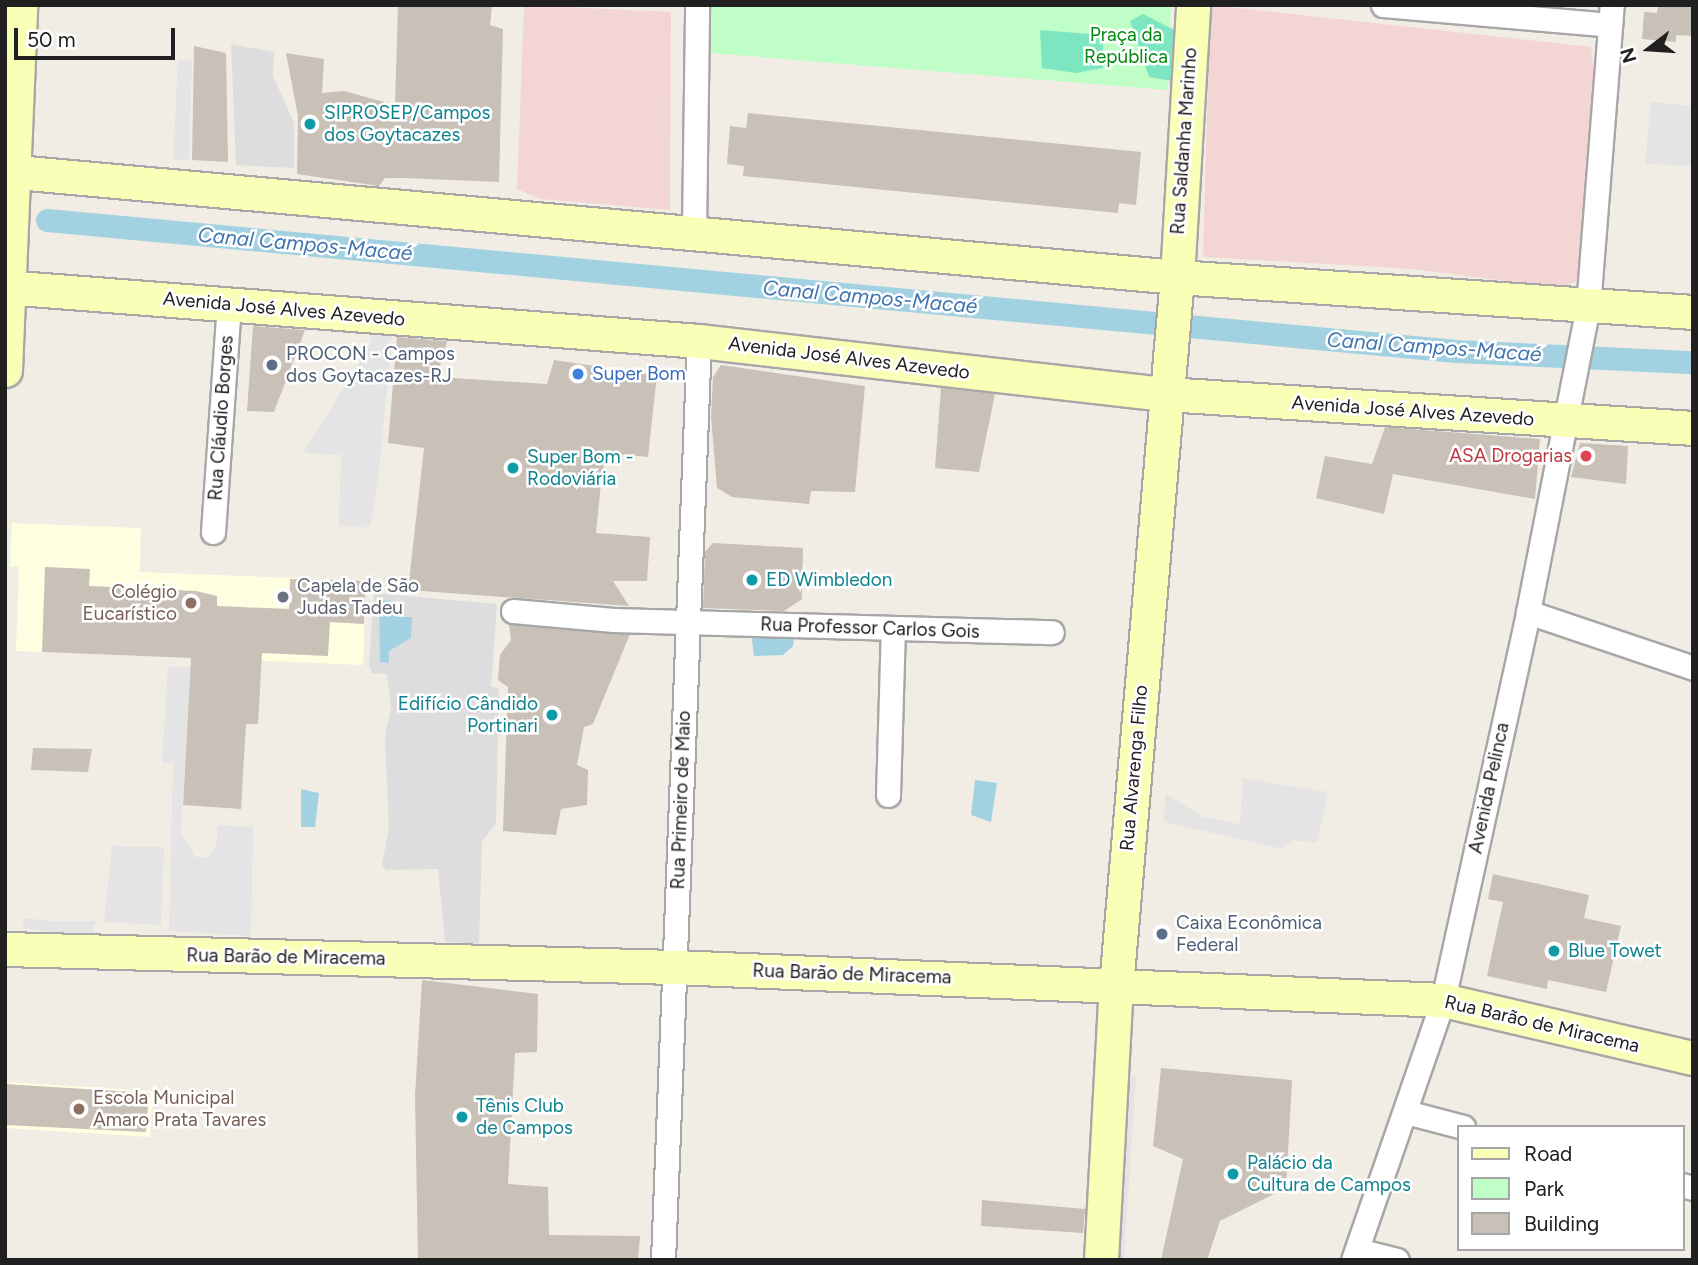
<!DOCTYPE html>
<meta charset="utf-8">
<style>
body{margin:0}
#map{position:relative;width:1698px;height:1265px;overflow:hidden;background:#f1ede5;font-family:Figtree,sans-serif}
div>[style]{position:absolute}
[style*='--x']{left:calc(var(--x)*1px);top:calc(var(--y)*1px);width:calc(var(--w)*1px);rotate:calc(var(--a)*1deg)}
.residential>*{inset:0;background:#dedddd}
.commercial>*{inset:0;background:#f3d5d3}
.education>*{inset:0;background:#feffe0}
.park>*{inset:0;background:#bffec6}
.pitch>*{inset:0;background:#7de6c1}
.parking>*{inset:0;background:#e4e4e4}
.water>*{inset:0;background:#a2d2e2}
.canal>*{height:23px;margin:-11.5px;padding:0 11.5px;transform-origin:11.5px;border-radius:11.5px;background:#a2d2e2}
.building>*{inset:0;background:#c9c0b8}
.roads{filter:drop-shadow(2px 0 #a7a7a7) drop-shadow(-2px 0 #a7a7a7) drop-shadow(0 2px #a7a7a7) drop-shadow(0 -2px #a7a7a7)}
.street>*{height:23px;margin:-11.5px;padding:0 11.5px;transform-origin:11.5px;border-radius:11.5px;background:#fff}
.secondary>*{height:33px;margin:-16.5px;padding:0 16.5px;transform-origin:16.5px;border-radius:16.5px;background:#f9ffb6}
.dots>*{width:19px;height:19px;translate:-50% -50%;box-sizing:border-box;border:4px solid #fff;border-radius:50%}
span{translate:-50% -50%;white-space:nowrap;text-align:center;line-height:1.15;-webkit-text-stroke:5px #fff;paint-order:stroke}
.park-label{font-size:19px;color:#028912}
.culture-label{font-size:19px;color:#0d838f}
.left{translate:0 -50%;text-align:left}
.right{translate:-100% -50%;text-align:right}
.street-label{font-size:19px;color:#202020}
.service-label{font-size:19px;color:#4e5e75}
.shop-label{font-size:19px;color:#366cbe}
.health-label{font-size:19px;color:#be3a42}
.worship-label{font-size:19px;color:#5b616d}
.education-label{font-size:19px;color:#785e54}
.water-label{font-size:21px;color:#4075b0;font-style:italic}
.frame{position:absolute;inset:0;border:7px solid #202020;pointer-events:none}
.legend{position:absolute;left:1457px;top:1125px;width:228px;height:126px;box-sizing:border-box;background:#fff;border:2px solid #a6a6a6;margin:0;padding:9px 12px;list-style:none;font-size:21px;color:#202020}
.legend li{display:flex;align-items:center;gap:14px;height:35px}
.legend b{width:35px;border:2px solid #a6a6a6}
.north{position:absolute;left:1614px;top:14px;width:70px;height:70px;-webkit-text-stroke:5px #fff;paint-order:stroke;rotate:253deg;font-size:19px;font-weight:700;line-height:28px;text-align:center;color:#202020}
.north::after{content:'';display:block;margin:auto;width:24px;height:32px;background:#202020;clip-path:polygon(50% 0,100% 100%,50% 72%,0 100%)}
.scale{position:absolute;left:14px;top:28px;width:161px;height:32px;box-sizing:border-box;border:4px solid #202020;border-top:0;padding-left:9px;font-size:21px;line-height:24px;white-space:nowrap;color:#202020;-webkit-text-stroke:5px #fff;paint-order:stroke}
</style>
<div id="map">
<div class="residential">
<i style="clip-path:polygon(231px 44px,274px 52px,273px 76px,294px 123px,294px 168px,236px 165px)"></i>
<i style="clip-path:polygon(374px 593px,497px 604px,491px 686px,499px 689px,496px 823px,482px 842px,479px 944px,445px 942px,438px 869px,386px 870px,382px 865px,389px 828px,385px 737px,391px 708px,387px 674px,372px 673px,369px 664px)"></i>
</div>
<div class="commercial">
<i style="clip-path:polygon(524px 5px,671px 12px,670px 210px,541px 199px,517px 189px)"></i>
<i style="clip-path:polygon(1210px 5px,1591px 47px,1594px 77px,1577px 281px,1558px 288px,1413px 269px,1203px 257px)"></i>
</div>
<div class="education">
<i style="clip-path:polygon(12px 523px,141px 528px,140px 572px,366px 581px,363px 665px,16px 651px,19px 567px,10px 566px)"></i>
<i style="clip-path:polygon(5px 1082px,153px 1091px,150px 1137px,5px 1128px)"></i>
</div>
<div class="park">
<i style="clip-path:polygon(712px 5px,1171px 5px,1168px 90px,710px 53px)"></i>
</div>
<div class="pitch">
<i style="clip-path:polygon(1143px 14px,1180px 33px,1178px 73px,1172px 81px,1149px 77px,1130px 21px)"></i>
<i style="clip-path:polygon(1040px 30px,1103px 35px,1103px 68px,1076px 73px,1042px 68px)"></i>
</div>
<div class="parking">
<i style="clip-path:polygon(178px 60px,192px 61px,189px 160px,173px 160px)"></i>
<i style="clip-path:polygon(1651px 102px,1693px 106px,1693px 166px,1645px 164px)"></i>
<i style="clip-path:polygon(376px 323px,393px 326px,379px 472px,371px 525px,362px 528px,339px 525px,341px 455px,303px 453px,368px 349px)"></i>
<i style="clip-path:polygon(168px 667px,190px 667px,181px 832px,195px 857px,207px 857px,216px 847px,218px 825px,253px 827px,251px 936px,169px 931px,173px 763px,162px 763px)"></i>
<i style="clip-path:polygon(1243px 778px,1328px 792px,1317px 843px,1292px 840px,1283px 849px,1164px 822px,1165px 793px,1203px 817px,1240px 824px)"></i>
<i style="clip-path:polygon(112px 846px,164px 847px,161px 925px,104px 922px)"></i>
<i style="clip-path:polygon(24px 918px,52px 921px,96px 921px,92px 934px,63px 936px,23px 927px)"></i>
<i style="clip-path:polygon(1125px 1075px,1136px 1076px,1124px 1260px,1113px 1260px)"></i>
</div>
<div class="water">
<i style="clip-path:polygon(379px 600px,393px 601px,400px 617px,412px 617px,411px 638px,389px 651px,389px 663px,380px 662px)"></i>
<i style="clip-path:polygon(751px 631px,795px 633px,793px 646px,783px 655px,754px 656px)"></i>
<i style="clip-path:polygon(975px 780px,997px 783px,991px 822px,971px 815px)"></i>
<i style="clip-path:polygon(301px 789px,319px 793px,315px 827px,301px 827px)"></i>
</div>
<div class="canal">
<i style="--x:47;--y:220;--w:1415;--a:5.31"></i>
<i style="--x:1456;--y:351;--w:237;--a:2.7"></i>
</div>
<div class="building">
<i style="clip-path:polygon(398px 5px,492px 5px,490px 25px,503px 29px,499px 182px,404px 178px,385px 178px,379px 186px,297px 174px,298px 116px,286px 53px,324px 59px,322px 93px,344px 91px,395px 105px)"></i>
<i style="clip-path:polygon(1658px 5px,1693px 5px,1693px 36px,1676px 35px,1676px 42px,1642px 39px,1644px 12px,1657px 13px)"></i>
<i style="clip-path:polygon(194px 46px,226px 53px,228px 162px,192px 160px)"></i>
<i style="clip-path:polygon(748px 113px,1141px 152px,1136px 205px,1119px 203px,1118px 213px,743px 176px,744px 166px,727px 164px,730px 126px,746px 128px)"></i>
<i style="clip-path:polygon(253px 326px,305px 330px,274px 412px,247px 411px)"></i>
<i style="clip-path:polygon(397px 337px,447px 341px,437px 377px,547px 384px,554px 360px,657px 375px,648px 457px,606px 453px,601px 483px,596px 533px,650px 537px,647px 581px,613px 581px,629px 606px,408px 590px,424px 448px,388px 443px)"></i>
<i style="clip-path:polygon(721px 365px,865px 386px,855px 492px,811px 491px,809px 504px,732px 497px,717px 488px,711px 416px,713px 377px)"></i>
<i style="clip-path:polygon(941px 388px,995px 394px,979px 472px,935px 468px)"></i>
<i style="clip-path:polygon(1385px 427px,1540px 439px,1535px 499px,1393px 474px,1384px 514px,1316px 498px,1325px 456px,1372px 464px)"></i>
<i style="clip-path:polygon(1580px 443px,1628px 446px,1626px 484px,1571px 477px)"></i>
<i style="clip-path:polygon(713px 543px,803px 548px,802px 599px,784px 611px,703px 608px,705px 552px)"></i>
<i style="clip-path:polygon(45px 567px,90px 569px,89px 586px,196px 591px,217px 596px,217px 606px,289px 609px,290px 579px,366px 581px,364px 624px,330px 622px,328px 656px,262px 653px,258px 724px,246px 724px,241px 809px,183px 805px,191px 658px,42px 652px)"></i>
<i style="clip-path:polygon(509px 624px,630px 634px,593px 724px,584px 727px,577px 765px,588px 770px,587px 805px,561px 809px,556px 835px,503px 831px,508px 687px,498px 680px,500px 655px,511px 640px)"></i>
<i style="clip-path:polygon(33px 748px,92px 749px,88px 772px,31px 770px)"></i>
<i style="clip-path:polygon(1493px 874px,1589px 895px,1584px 918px,1621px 926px,1606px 992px,1548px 980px,1547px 989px,1487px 976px,1503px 902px,1488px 899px)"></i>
<i style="clip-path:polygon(422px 980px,538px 994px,537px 1052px,515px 1053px,508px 1184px,548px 1187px,549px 1235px,640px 1236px,638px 1260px,418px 1260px,415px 1096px)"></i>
<i style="clip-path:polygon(1161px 1068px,1292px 1080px,1286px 1188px,1220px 1221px,1207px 1260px,1161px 1260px,1183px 1159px,1153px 1146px)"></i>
<i style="clip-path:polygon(5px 1084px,149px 1093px,146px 1132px,5px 1125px)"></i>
<i style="clip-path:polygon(982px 1200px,1085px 1209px,1083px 1233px,981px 1226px)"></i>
</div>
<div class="roads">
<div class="street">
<i style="--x:1383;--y:5;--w:228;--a:5"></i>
<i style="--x:694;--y:230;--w:225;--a:-89.2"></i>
<i style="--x:213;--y:532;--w:230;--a:-86"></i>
<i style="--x:513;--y:611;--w:101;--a:5.1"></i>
<i style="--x:614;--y:620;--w:438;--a:1.6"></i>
<i style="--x:1528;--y:612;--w:174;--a:18.7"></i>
<i style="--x:888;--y:795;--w:165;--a:-88.3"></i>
<i style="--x:1406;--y:1112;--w:59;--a:14.7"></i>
<i style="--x:1682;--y:1185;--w:11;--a:15"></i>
<i style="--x:1357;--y:1250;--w:41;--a:14"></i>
<i style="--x:663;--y:1260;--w:920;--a:-87.76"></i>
<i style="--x:1353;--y:1260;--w:275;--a:-70.9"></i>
<i style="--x:1443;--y:1000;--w:397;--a:-77.6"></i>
<i style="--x:1528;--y:612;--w:311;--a:-78.9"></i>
<i style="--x:1588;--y:307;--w:303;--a:-85.5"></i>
</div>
<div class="secondary">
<i style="--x:5;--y:171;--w:1177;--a:5.17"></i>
<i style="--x:1177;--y:277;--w:517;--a:3.88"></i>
<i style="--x:5;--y:287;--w:696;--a:4.45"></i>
<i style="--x:699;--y:341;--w:470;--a:6.5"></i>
<i style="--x:1166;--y:394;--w:528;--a:3.69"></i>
<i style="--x:5;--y:370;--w:365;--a:-87.6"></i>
<i style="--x:5;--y:949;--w:670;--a:1.54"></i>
<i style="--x:675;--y:967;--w:769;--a:2.46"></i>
<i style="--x:1443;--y:1000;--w:257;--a:13.1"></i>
<i style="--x:1101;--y:1260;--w:274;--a:-86.9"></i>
<i style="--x:1116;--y:986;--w:712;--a:-85.08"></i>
<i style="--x:1177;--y:277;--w:272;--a:-86.6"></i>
</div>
</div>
<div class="dots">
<i style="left:310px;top:124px;background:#0f9aa8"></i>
<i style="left:272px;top:365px;background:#5c6f8a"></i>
<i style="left:578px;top:374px;background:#3f7fe0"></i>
<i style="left:1586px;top:456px;background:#e0444e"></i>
<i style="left:513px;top:468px;background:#0f9aa8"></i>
<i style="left:752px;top:580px;background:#0f9aa8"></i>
<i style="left:283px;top:597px;background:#6b7280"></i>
<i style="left:191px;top:603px;background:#8d6e63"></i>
<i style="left:552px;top:715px;background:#0f9aa8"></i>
<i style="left:1162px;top:934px;background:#5c6f8a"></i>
<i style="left:1554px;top:951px;background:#0f9aa8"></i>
<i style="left:79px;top:1109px;background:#8d6e63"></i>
<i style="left:462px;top:1117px;background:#0f9aa8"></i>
<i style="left:1233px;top:1174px;background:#0f9aa8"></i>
</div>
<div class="park-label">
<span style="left:1126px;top:46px">Praça da<br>República</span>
</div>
<div class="culture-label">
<span class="left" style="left:324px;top:124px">SIPROSEP/Campos<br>dos Goytacazes</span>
<span class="left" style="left:527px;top:468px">Super Bom -<br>Rodoviária</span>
<span class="left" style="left:766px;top:580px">ED Wimbledon</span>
<span class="right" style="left:538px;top:715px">Edifício Cândido<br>Portinari</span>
<span class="left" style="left:1568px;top:951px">Blue Towet</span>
<span class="left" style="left:476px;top:1117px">Tênis Club<br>de Campos</span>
<span class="left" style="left:1247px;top:1174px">Palácio da<br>Cultura de Campos</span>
</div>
<div class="street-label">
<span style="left:1184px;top:141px;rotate:-86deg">Rua Saldanha Marinho</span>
<span style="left:284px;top:309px;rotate:5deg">Avenida José Alves Azevedo</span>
<span style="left:849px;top:358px;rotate:7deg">Avenida José Alves Azevedo</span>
<span style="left:1413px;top:411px;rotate:4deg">Avenida José Alves Azevedo</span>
<span style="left:221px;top:418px;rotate:-86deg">Rua Cláudio Borges</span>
<span style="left:870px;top:628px;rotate:2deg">Rua Professor Carlos Gois</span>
<span style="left:1134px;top:768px;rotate:-85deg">Rua Alvarenga Filho</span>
<span style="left:1489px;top:788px;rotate:-78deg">Avenida Pelinca</span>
<span style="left:681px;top:800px;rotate:-88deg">Rua Primeiro de Maio</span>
<span style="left:286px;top:957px;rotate:1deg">Rua Barão de Miracema</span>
<span style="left:852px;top:974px;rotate:2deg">Rua Barão de Miracema</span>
<span style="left:1542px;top:1024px;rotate:13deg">Rua Barão de Miracema</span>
</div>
<div class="service-label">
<span class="left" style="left:286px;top:365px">PROCON - Campos<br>dos Goytacazes-RJ</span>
<span class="left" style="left:1176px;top:934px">Caixa Econômica<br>Federal</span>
</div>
<div class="shop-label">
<span class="left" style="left:592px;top:374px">Super Bom</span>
</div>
<div class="health-label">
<span class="right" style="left:1572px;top:456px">ASA Drogarias</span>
</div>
<div class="worship-label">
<span class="left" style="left:297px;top:597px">Capela de São<br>Judas Tadeu</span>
</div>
<div class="education-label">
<span class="right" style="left:177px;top:603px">Colégio<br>Eucarístico</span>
<span class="left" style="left:93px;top:1109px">Escola Municipal<br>Amaro Prata Tavares</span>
</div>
<div class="water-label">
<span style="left:305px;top:244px;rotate:5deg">Canal Campos-Macaé</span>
<span style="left:870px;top:297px;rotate:5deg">Canal Campos-Macaé</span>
<span style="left:1434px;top:347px;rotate:4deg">Canal Campos-Macaé</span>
</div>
<div class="frame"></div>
<ul class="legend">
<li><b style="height:9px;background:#f9ffb6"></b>Road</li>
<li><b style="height:19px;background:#bffec6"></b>Park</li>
<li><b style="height:19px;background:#c9c0b8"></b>Building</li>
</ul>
<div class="north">N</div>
<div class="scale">50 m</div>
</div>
